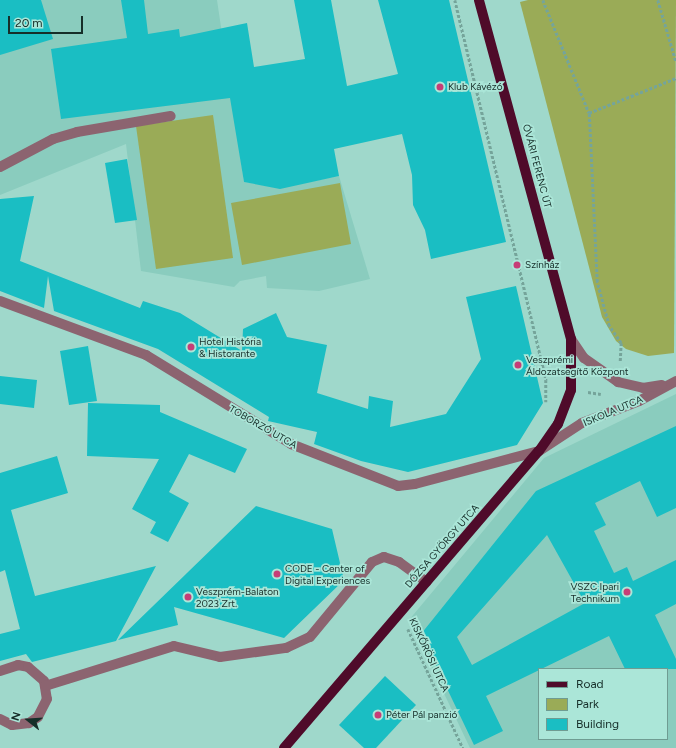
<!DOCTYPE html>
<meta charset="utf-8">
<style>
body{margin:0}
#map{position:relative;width:676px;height:748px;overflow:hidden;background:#9fd8cb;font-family:Figtree,sans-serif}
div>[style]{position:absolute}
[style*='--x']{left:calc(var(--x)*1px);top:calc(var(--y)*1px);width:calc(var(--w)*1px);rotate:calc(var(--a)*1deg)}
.built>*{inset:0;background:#8accbe}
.green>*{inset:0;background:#9aab57}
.building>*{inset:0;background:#1abec3}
.path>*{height:2.5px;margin-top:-1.25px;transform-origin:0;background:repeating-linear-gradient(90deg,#75a49a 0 3px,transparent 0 5px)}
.minor>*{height:10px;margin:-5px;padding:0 5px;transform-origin:5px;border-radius:5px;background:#8c6470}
.major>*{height:10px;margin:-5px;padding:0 5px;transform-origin:5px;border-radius:5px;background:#4f0b2a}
.dots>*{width:11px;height:11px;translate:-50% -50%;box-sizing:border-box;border:2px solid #abe6d8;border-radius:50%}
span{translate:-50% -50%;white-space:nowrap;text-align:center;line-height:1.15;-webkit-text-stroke:3.5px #abe6d8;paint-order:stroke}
.poi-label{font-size:10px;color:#162e29}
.left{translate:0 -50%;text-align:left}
.right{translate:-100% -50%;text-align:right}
.street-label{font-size:10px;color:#162e29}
.legend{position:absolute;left:538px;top:668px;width:130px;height:72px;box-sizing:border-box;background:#abe6d8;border:1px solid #6f9c92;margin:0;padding:5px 7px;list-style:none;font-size:12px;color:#162e29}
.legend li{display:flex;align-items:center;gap:8px;height:20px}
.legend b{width:20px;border:1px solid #6f9c92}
.north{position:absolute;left:8px;top:700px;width:40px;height:40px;-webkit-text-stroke:3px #abe6d8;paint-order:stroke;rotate:287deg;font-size:11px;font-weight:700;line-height:16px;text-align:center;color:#162e29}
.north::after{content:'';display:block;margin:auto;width:14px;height:18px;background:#162e29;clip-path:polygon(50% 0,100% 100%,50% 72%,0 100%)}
.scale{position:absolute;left:8px;top:16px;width:75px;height:18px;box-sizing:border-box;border:2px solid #162e29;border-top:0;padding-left:5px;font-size:12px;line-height:14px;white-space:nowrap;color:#162e29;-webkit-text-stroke:3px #abe6d8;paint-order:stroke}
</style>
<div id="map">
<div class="built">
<i style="clip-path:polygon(0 0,217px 0,244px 182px,280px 188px,339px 176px,370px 279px,319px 291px,267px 288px,266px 276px,240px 281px,234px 287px,141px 271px,126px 144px,0 195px)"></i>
<i style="clip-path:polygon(evenodd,676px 394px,676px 748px,470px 748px,409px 620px,544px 458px,676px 394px,539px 669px,667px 669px,667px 739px,539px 739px,539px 669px)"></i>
</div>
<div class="green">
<i style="clip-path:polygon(528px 0,676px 0,674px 353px,648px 356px,626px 349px,616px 341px,602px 317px,520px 2px)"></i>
<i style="clip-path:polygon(213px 115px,233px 258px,156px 269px,136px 126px)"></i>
<i style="clip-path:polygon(340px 183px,351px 244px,242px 265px,231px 203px)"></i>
</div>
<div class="building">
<i style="clip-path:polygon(0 0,41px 0,53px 39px,0 55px)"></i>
<i style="clip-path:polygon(121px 0,144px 0,148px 34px,179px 29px,180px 37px,247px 23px,254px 67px,305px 59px,294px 0,331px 0,347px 86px,398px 74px,378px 0,449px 0,506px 242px,431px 259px,425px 230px,413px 205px,412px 175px,402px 134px,334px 149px,339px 176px,280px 189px,244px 182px,230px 98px,61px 119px,51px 49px,127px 38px)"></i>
<i style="clip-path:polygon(127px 159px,137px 220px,115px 223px,105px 163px)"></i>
<i style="clip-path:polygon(34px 196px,20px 261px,140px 308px,143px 301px,180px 313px,242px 351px,243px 329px,276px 313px,287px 337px,327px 345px,317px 393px,368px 409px,369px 396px,393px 401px,390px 427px,446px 414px,481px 359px,466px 297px,516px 286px,543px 403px,517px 445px,408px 472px,361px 461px,314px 444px,317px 432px,268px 421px,269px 417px,158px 349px,54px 311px,48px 276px,44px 308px,0 291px,0 199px)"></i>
<i style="clip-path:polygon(88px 346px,97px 401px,69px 405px,60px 351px)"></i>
<i style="clip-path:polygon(0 376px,37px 380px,34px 408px,0 404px)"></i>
<i style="clip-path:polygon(88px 403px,160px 405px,160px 412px,247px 449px,235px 473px,189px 454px,169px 492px,189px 503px,168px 542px,150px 533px,156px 522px,132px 509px,159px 459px,87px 456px)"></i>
<i style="clip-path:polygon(evenodd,676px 426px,676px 508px,657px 517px,640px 481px,595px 503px,606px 525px,594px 531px,614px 573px,627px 567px,633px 581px,676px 560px,676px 604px,655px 615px,676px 659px,676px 669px,625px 669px,609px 636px,486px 696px,503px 731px,474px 745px,421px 634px,536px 491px,676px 426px,547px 535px,585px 603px,472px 665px,457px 637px,547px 535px)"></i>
<i style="clip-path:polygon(57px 456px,68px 493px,11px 510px,35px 596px,156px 566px,116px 641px,32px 662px,26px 654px,0 661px,0 634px,20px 629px,5px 570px,0 572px,0 473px)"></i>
<i style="clip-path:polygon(256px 506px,332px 529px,344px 580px,284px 638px,174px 607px,178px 625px,118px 640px)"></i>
<i style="clip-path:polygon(385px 676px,416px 705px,376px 748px,364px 748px,339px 725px)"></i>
</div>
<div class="path">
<i style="--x:455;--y:0;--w:391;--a:76.5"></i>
<i style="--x:546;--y:380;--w:22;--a:90"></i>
<i style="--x:543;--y:0;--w:122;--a:67.8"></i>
<i style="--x:658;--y:0;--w:64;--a:73.6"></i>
<i style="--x:620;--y:361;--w:18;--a:-87"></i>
<i style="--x:621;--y:343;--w:21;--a:-125"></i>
<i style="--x:609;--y:326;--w:46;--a:-105.3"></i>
<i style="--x:597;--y:282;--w:169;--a:-92.7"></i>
<i style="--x:589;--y:113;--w:94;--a:-21.9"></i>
<i style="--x:588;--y:392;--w:13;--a:9"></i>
<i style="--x:408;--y:629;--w:131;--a:65.2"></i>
</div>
<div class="minor">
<i style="--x:0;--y:167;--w:60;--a:-27.8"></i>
<i style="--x:53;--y:139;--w:25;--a:-16"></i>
<i style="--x:77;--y:132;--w:95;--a:-9.7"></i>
<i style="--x:0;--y:301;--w:156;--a:20.3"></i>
<i style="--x:146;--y:355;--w:170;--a:31.5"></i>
<i style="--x:291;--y:444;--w:115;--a:21.4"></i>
<i style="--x:398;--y:486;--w:17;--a:-7"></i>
<i style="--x:415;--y:484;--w:128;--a:-14.9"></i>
<i style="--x:539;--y:451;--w:51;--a:-33.1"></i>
<i style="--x:582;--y:423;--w:61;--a:-21.1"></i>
<i style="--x:639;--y:401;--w:42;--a:-28.4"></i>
<i style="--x:571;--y:339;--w:23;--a:56"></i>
<i style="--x:584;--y:358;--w:42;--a:35.2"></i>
<i style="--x:618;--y:382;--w:26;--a:13"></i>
<i style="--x:643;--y:388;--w:19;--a:-9"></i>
<i style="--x:0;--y:671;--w:19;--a:-18"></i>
<i style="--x:18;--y:665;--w:10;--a:11"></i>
<i style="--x:28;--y:667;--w:21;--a:41"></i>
<i style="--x:44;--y:681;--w:18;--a:81"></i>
<i style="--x:47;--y:699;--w:20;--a:117"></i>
<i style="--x:38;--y:717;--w:11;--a:146"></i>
<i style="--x:29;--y:723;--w:17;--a:173"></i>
<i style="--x:12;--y:725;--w:13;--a:-153"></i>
<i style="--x:45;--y:686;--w:135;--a:-17.2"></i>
<i style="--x:174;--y:646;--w:47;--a:13.4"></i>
<i style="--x:220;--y:657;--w:67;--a:-7.8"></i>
<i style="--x:286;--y:648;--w:26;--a:-25"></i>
<i style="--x:310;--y:637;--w:97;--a:-50.4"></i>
<i style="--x:372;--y:562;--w:13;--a:-23"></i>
<i style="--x:384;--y:557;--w:16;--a:18"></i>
<i style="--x:399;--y:562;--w:34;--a:36"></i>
</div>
<div class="major">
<i style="--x:284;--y:748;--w:391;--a:-49.4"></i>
<i style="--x:539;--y:451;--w:33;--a:-55"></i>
<i style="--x:558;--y:424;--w:36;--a:-69"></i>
<i style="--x:571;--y:390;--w:51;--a:-90"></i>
<i style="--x:571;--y:339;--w:351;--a:-105.2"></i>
</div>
<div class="dots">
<i style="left:440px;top:87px;background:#c63d77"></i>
<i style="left:517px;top:265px;background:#c63d77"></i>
<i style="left:191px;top:347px;background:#c63d77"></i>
<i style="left:518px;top:365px;background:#c63d77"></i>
<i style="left:277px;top:574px;background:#c63d77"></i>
<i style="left:627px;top:592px;background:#c63d77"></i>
<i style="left:188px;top:597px;background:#c63d77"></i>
<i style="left:378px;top:715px;background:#c63d77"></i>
</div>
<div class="poi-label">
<span class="left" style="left:448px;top:87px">Klub Kávézó</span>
<span class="left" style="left:525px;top:265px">Színház</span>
<span class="left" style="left:199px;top:347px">Hotel História<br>&amp; Historante</span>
<span class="left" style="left:526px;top:365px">Veszprémi<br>Áldozatsegítő Központ</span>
<span class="left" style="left:285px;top:574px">CODE - Center of<br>Digital Experiences</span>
<span class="right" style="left:619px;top:592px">VSZC Ipari<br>Technikum</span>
<span class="left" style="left:196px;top:597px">Veszprém-Balaton<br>2023 Zrt.</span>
<span class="left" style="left:386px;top:715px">Péter Pál panzió</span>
</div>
<div class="street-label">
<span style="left:537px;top:166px;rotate:75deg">ÓVÁRI FERENC ÚT</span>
<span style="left:613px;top:411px;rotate:-23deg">ISKOLA UTCA</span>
<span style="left:263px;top:427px;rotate:30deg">TOBORZÓ UTCA</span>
<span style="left:442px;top:546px;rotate:-49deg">DÓZSA GYÖRGY UTCA</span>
<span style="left:429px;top:655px;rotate:65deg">KISKŐRÖSI UTCA</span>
</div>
<ul class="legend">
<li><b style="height:5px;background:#4f0b2a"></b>Road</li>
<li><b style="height:11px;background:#9aab57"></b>Park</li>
<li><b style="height:11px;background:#1abec3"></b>Building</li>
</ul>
<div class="north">N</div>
<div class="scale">20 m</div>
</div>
